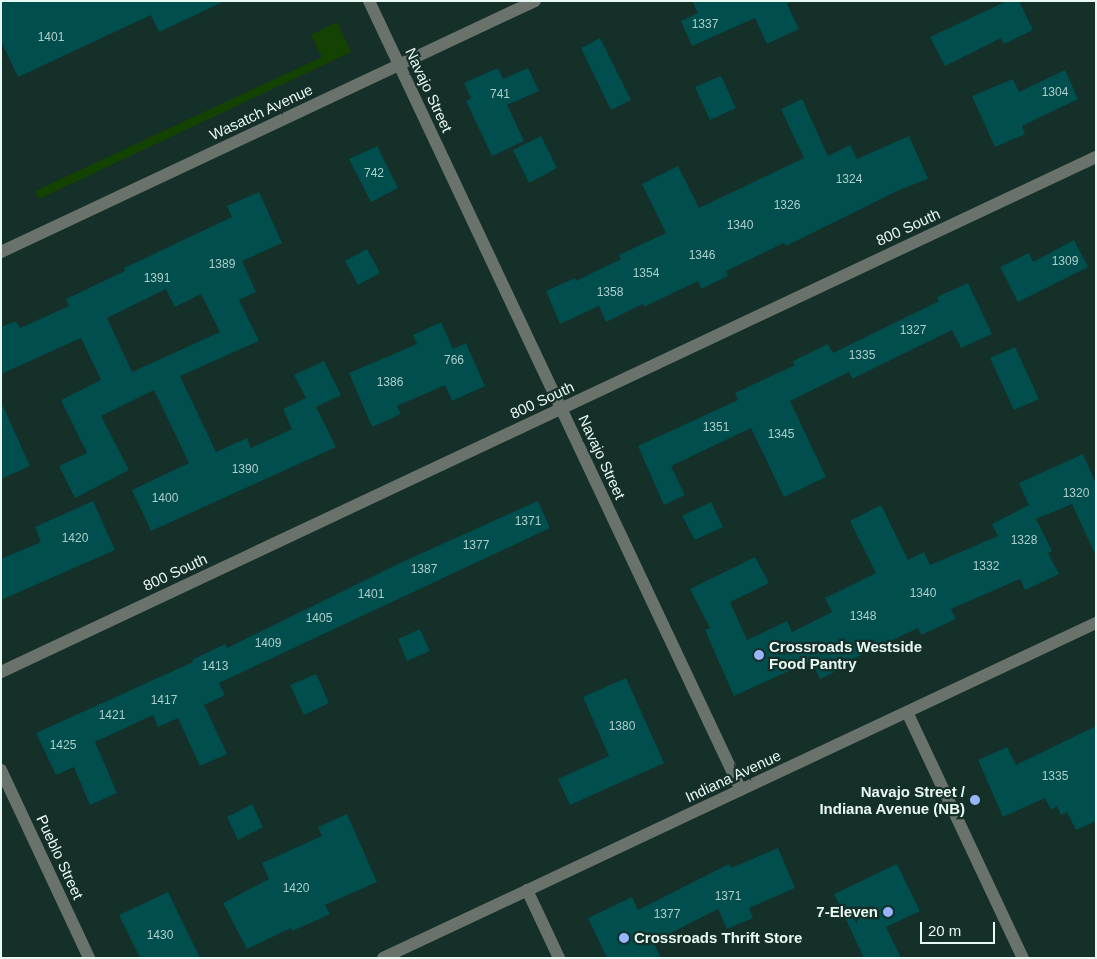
<!DOCTYPE html>
<style>
body{margin:0}
#map{position:relative;width:1097px;height:959px;overflow:hidden;background:#152f29;font-family:Arial,sans-serif}
div>[style]{position:absolute}
[style*='--x']{left:calc(var(--x)*1px);top:calc(var(--y)*1px);width:calc(var(--w)*1px);rotate:calc(var(--a)*1deg)}
.green>*{inset:0;background:#144202}
.building>*{inset:0;background:#004e4e}
.minor>*{height:12px;margin:-6px;padding:0 6px;transform-origin:6px;border-radius:6px;background:#69736c}
.dots>*{width:14px;height:14px;translate:-50% -50%;box-sizing:border-box;border:2px solid #152f29;border-radius:50%}
span{translate:-50% -50%;white-space:nowrap;text-align:center;line-height:1.15;-webkit-text-stroke:4.5px #152f29;paint-order:stroke}
.number-label{font-size:12px;color:#aececa}
.number-label span{-webkit-text-stroke-width:0}
.street-label{font-size:15px;color:#e8f8f3}
.poi-label{font-size:15px;color:#e8f8f3;font-weight:700}
.left{translate:0 -50%;text-align:left}
.right{translate:-100% -50%;text-align:right}
.frame{position:absolute;inset:0;border:2px solid #e8f8f3;pointer-events:none}
.scale{position:absolute;left:920px;top:922px;width:75px;height:22px;box-sizing:border-box;border:2px solid #e8f8f3;border-top:0;padding-left:6px;font-size:15px;line-height:18px;white-space:nowrap;color:#e8f8f3;-webkit-text-stroke:4px #152f29;paint-order:stroke}
</style>
<div id="map">
<div class="green">
<i style="clip-path:polygon(337px 22px,351px 52px,39px 199px,35px 191px,322px 57px,311px 35px)"></i>
</div>
<div class="building">
<i style="clip-path:polygon(1px 1px,225px 1px,159px 32px,151px 15px,18px 77px,1px 41px)"></i>
<i style="clip-path:polygon(692px 1px,792px 1px,787px 4px,799px 29px,767px 44px,755px 18px,692px 46px,681px 21px,698px 13px)"></i>
<i style="clip-path:polygon(1007px 1px,1019px 1px,1033px 30px,1004px 44px,1001px 38px,945px 66px,930px 37px)"></i>
<i style="clip-path:polygon(600px 38px,631px 100px,611px 110px,581px 48px)"></i>
<i style="clip-path:polygon(498px 68px,503px 79px,528px 68px,539px 91px,507px 105px,524px 141px,492px 156px,466px 101px,471px 98px,464px 83px)"></i>
<i style="clip-path:polygon(1065px 70px,1078px 99px,1022px 126px,1025px 134px,995px 147px,972px 96px,1013px 79px,1019px 92px)"></i>
<i style="clip-path:polygon(721px 76px,736px 108px,710px 120px,695px 87px)"></i>
<i style="clip-path:polygon(802px 99px,828px 156px,850px 145px,857px 159px,909px 136px,928px 179px,899px 190px,786px 246px,784px 243px,726px 271px,728px 276px,701px 289px,698px 281px,644px 307px,643px 304px,606px 322px,599px 306px,560px 324px,546px 291px,575px 278px,576px 281px,621px 259px,619px 255px,666px 233px,642px 184px,678px 166px,699px 208px,804px 158px,781px 109px)"></i>
<i style="clip-path:polygon(541px 136px,557px 168px,529px 183px,513px 150px)"></i>
<i style="clip-path:polygon(377px 146px,398px 188px,371px 202px,349px 159px)"></i>
<i style="clip-path:polygon(evenodd,259px 192px,282px 243px,242px 261px,256px 292px,239px 300px,259px 341px,180px 376px,216px 452px,247px 438px,251px 448px,292px 429px,283px 409px,306px 398px,294px 375px,324px 361px,341px 395px,316px 407px,336px 447px,151px 531px,132px 490px,189px 463px,154px 390px,101px 416px,129px 470px,75px 498px,59px 466px,87px 453px,61px 400px,101px 380px,81px 338px,1px 374px,1px 327px,16px 321px,20px 328px,69px 306px,66px 299px,125px 271px,124px 268px,232px 217px,227px 206px,259px 192px,166px 289px,175px 307px,201px 294px,220px 332px,132px 372px,107px 318px,166px 289px)"></i>
<i style="clip-path:polygon(1074px 240px,1088px 267px,1018px 302px,1000px 267px,1029px 253px,1033px 262px)"></i>
<i style="clip-path:polygon(367px 249px,380px 273px,358px 285px,345px 261px)"></i>
<i style="clip-path:polygon(968px 283px,992px 334px,961px 348px,952px 330px,852px 379px,849px 372px,790px 401px,826px 477px,784px 497px,751px 428px,671px 466px,685px 495px,664px 505px,638px 446px,738px 400px,735px 393px,795px 365px,793px 361px,828px 344px,833px 353px,939px 301px,937px 297px)"></i>
<i style="clip-path:polygon(441px 322px,453px 349px,466px 343px,485px 386px,452px 401px,445px 385px,397px 406px,401px 414px,372px 427px,349px 373px,417px 344px,413px 335px)"></i>
<i style="clip-path:polygon(1015px 347px,1039px 399px,1014px 410px,990px 358px)"></i>
<i style="clip-path:polygon(1px 402px,30px 466px,1px 479px)"></i>
<i style="clip-path:polygon(1083px 454px,1096px 484px,1096px 556px,1072px 504px,1036px 519px,1052px 551px,1048px 553px,1059px 574px,1025px 590px,1020px 579px,951px 609px,956px 619px,921px 635px,918px 628px,849px 661px,851px 664px,820px 679px,811px 661px,734px 696px,705px 630px,710px 628px,690px 589px,755px 557px,769px 583px,730px 602px,747px 640px,787px 621px,792px 632px,832px 612px,825px 598px,876px 573px,850px 521px,881px 505px,908px 560px,924px 552px,930px 565px,998px 536px,992px 524px,1029px 505px,1033px 514px,1019px 483px)"></i>
<i style="clip-path:polygon(93px 501px,115px 550px,1px 600px,1px 559px,41px 542px,35px 527px)"></i>
<i style="clip-path:polygon(538px 501px,550px 528px,219px 683px,225px 695px,204px 705px,227px 754px,200px 766px,178px 718px,158px 727px,153px 715px,95px 742px,117px 793px,90px 805px,74px 767px,56px 775px,36px 733px,193px 662px,192px 660px,225px 644px,227px 648px,400px 563px)"></i>
<i style="clip-path:polygon(711px 502px,723px 527px,695px 540px,682px 516px)"></i>
<i style="clip-path:polygon(420px 629px,430px 651px,407px 661px,398px 639px)"></i>
<i style="clip-path:polygon(316px 674px,329px 703px,304px 715px,290px 685px)"></i>
<i style="clip-path:polygon(626px 678px,664px 763px,570px 805px,558px 779px,609px 756px,583px 697px)"></i>
<i style="clip-path:polygon(1096px 726px,1096px 821px,1076px 830px,1067px 812px,1061px 815px,1057px 806px,1051px 810px,1045px 798px,1003px 817px,978px 760px,1007px 747px,1016px 765px)"></i>
<i style="clip-path:polygon(252px 804px,263px 827px,238px 840px,227px 817px)"></i>
<i style="clip-path:polygon(347px 814px,377px 882px,325px 905px,330px 914px,292px 931px,291px 928px,247px 949px,223px 903px,269px 879px,262px 863px,322px 836px,318px 827px)"></i>
<i style="clip-path:polygon(778px 848px,795px 888px,749px 908px,753px 918px,727px 929px,718px 909px,653px 942px,661px 958px,607px 958px,588px 918px,632px 897px,638px 910px,729px 864px,731px 868px)"></i>
<i style="clip-path:polygon(897px 864px,920px 911px,886px 927px,901px 958px,864px 958px,834px 894px)"></i>
<i style="clip-path:polygon(168px 892px,200px 958px,140px 958px,119px 915px)"></i>
</div>
<div class="minor">
<i style="--x:369;--y:1;--w:872;--a:64.76"></i>
<i style="--x:1;--y:252;--w:590;--a:-25.18"></i>
<i style="--x:1;--y:672;--w:1210;--a:-25.19"></i>
<i style="--x:907;--y:712;--w:272;--a:64.8"></i>
<i style="--x:1;--y:770;--w:208;--a:64.9"></i>
<i style="--x:527;--y:890;--w:75;--a:64.8"></i>
<i style="--x:383;--y:958;--w:788;--a:-25.17"></i>
</div>
<div class="dots">
<i style="left:759px;top:655px;background:#99b5fd"></i>
<i style="left:975px;top:800px;background:#99b5fd"></i>
<i style="left:888px;top:912px;background:#99b5fd"></i>
<i style="left:624px;top:938px;background:#99b5fd"></i>
</div>
<div class="number-label">
<span style="left:705px;top:25px">1337</span>
<span style="left:51px;top:38px">1401</span>
<span style="left:1055px;top:93px">1304</span>
<span style="left:500px;top:95px">741</span>
<span style="left:374px;top:174px">742</span>
<span style="left:849px;top:180px">1324</span>
<span style="left:787px;top:206px">1326</span>
<span style="left:740px;top:226px">1340</span>
<span style="left:702px;top:256px">1346</span>
<span style="left:1065px;top:262px">1309</span>
<span style="left:222px;top:265px">1389</span>
<span style="left:646px;top:274px">1354</span>
<span style="left:157px;top:279px">1391</span>
<span style="left:610px;top:293px">1358</span>
<span style="left:913px;top:331px">1327</span>
<span style="left:862px;top:356px">1335</span>
<span style="left:454px;top:361px">766</span>
<span style="left:390px;top:383px">1386</span>
<span style="left:716px;top:428px">1351</span>
<span style="left:781px;top:435px">1345</span>
<span style="left:245px;top:470px">1390</span>
<span style="left:1076px;top:494px">1320</span>
<span style="left:165px;top:499px">1400</span>
<span style="left:528px;top:522px">1371</span>
<span style="left:75px;top:539px">1420</span>
<span style="left:1024px;top:541px">1328</span>
<span style="left:476px;top:546px">1377</span>
<span style="left:986px;top:567px">1332</span>
<span style="left:424px;top:570px">1387</span>
<span style="left:923px;top:594px">1340</span>
<span style="left:371px;top:595px">1401</span>
<span style="left:863px;top:617px">1348</span>
<span style="left:319px;top:619px">1405</span>
<span style="left:268px;top:644px">1409</span>
<span style="left:215px;top:667px">1413</span>
<span style="left:164px;top:701px">1417</span>
<span style="left:112px;top:716px">1421</span>
<span style="left:622px;top:727px">1380</span>
<span style="left:63px;top:746px">1425</span>
<span style="left:1055px;top:777px">1335</span>
<span style="left:296px;top:889px">1420</span>
<span style="left:728px;top:897px">1371</span>
<span style="left:667px;top:915px">1377</span>
<span style="left:160px;top:936px">1430</span>
</div>
<div class="street-label">
<span style="left:429px;top:90px;rotate:65deg">Navajo Street</span>
<span style="left:261px;top:112px;rotate:-25deg">Wasatch Avenue</span>
<span style="left:908px;top:227px;rotate:-25deg">800 South</span>
<span style="left:542px;top:400px;rotate:-25deg">800 South</span>
<span style="left:602px;top:457px;rotate:65deg">Navajo Street</span>
<span style="left:175px;top:572px;rotate:-25deg">800 South</span>
<span style="left:733px;top:776px;rotate:-25deg">Indiana Avenue</span>
<span style="left:60px;top:857px;rotate:65deg">Pueblo Street</span>
</div>
<div class="poi-label">
<span class="left" style="left:769px;top:655px">Crossroads Westside<br>Food Pantry</span>
<span class="right" style="left:965px;top:800px">Navajo Street /<br>Indiana Avenue (NB)</span>
<span class="right" style="left:878px;top:912px">7-Eleven</span>
<span class="left" style="left:634px;top:938px">Crossroads Thrift Store</span>
</div>
<div class="frame"></div>
<div class="scale">20 m</div>
</div>
